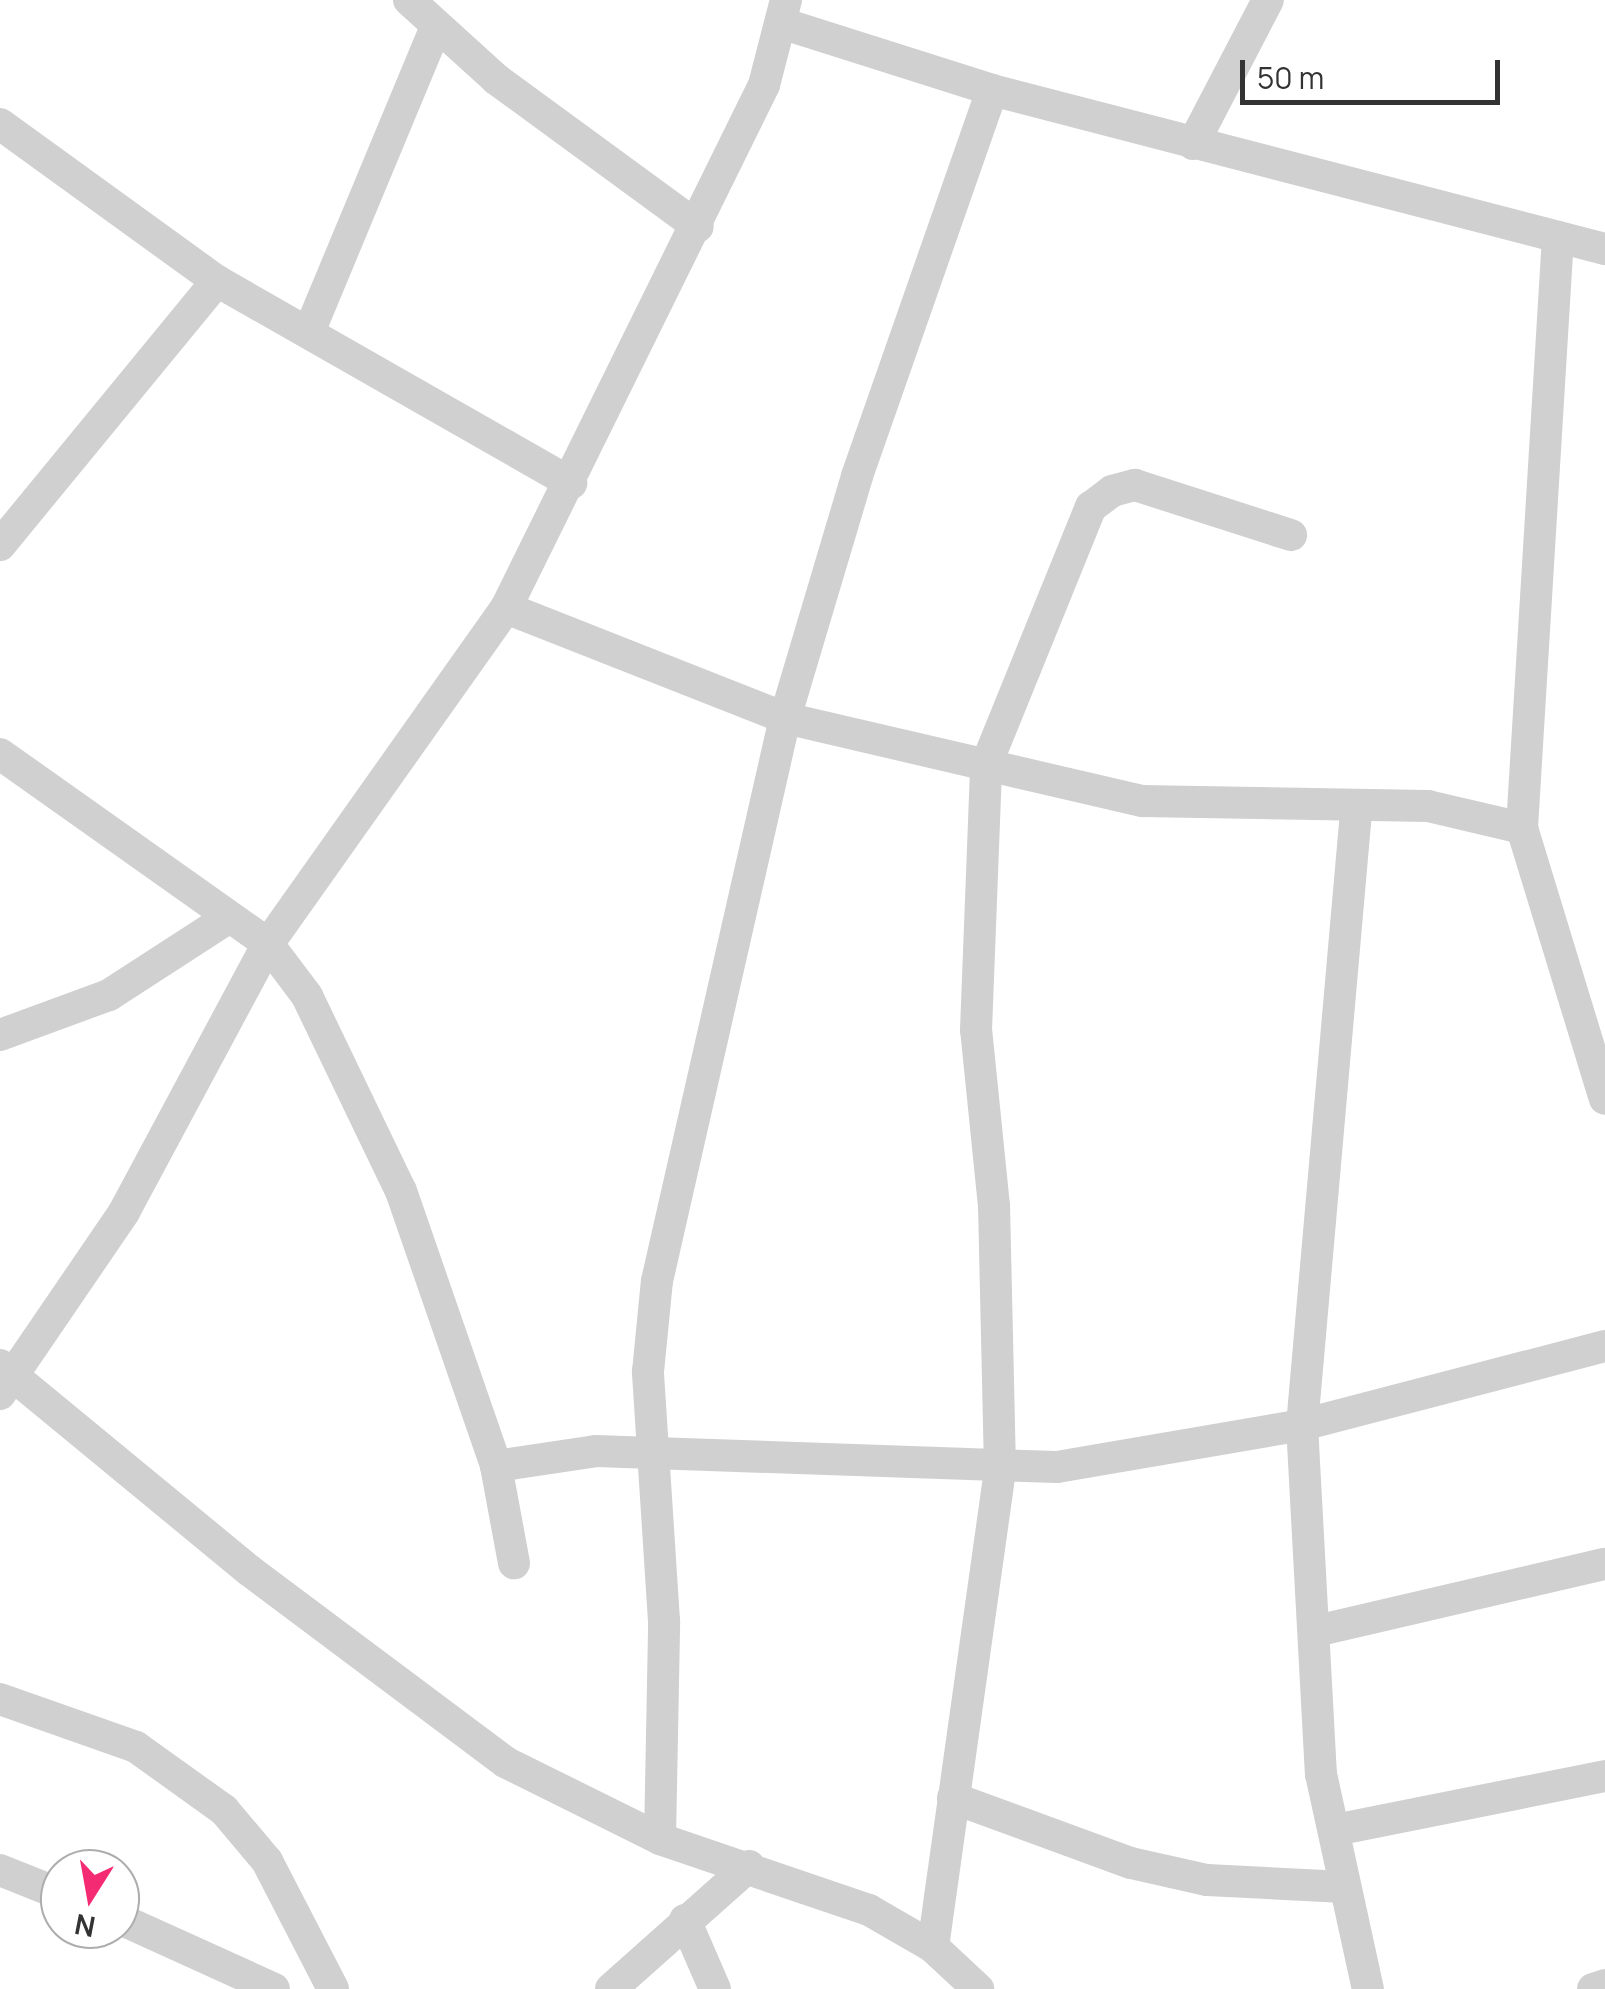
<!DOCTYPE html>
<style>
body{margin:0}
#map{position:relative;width:1605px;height:1989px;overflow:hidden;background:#fff;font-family:Manrope,sans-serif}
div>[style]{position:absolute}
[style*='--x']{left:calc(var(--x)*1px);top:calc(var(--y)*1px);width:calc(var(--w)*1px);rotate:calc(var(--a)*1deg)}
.minor>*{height:32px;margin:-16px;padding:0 16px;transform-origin:16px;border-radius:16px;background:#d0d0d0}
span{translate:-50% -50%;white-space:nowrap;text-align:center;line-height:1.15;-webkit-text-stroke:10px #fff;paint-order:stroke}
.north{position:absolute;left:40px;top:1849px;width:100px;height:100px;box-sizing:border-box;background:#fff;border:2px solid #adadad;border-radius:50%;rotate:191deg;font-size:28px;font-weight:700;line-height:40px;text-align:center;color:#333}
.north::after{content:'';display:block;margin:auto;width:35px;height:45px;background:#f42a73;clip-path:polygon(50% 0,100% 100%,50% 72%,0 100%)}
.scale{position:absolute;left:1240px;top:60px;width:260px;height:45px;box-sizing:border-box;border:5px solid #333;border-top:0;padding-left:12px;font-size:30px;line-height:35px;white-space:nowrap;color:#333;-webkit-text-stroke:8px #fff;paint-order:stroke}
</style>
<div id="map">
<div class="minor">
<i style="--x:409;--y:0;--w:118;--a:42.2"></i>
<i style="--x:496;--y:79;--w:250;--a:36.2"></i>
<i style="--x:781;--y:23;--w:221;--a:17.6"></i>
<i style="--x:992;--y:90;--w:633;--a:14.54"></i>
<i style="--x:0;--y:124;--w:268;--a:35.9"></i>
<i style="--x:217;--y:281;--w:408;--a:29.7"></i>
<i style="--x:1193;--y:144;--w:162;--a:-62.5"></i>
<i style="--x:1558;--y:237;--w:592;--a:93.49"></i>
<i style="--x:1522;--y:828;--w:283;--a:73"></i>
<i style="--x:309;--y:332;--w:328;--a:-67.4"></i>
<i style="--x:0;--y:545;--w:342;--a:-50.6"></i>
<i style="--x:506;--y:608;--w:300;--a:21.5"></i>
<i style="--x:785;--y:718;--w:367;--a:13.1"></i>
<i style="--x:1142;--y:801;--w:286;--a:1"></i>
<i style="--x:1428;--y:806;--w:97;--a:13.2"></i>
<i style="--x:0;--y:754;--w:329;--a:35.3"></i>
<i style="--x:268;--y:944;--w:65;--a:53.1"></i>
<i style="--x:307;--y:996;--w:216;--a:64.3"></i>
<i style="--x:401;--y:1191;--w:291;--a:70.9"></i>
<i style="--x:496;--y:1466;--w:99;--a:79.5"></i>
<i style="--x:1356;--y:812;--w:615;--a:95.03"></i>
<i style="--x:1302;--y:1425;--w:350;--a:86.9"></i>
<i style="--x:1321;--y:1774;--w:220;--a:77.7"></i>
<i style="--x:0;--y:1035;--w:116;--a:-20.2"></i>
<i style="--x:109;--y:995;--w:138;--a:-32.9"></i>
<i style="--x:0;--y:1365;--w:324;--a:39.5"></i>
<i style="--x:250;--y:1571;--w:319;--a:36.8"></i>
<i style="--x:505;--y:1762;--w:173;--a:26.4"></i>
<i style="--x:660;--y:1839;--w:221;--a:18.8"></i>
<i style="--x:869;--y:1910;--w:74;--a:30"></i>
<i style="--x:933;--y:1947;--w:62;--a:43"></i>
<i style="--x:0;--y:1394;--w:220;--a:-55.7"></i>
<i style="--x:124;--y:1212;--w:304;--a:-61.8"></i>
<i style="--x:268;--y:944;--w:412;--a:-54.7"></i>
<i style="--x:506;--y:608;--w:583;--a:-63.74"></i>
<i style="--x:764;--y:85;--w:88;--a:-75.5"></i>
<i style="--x:496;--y:1466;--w:101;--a:-8.5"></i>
<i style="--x:596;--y:1451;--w:461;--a:2"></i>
<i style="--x:1057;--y:1467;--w:249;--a:-9.7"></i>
<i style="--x:1302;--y:1425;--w:313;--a:-14.6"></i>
<i style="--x:1316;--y:1631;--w:297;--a:-13.1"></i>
<i style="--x:0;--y:1699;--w:144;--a:19.4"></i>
<i style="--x:136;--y:1747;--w:108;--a:35.6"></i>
<i style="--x:224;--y:1810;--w:67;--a:49.9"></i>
<i style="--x:267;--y:1861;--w:144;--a:62.7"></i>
<i style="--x:953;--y:1798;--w:189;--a:20.1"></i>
<i style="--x:1131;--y:1863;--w:78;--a:12.6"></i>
<i style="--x:1207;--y:1880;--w:137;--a:2.9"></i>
<i style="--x:1335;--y:1830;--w:275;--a:-11.3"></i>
<i style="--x:660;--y:1839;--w:218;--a:-88.9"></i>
<i style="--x:664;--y:1621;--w:250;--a:-93.7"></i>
<i style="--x:648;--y:1372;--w:91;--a:-84.4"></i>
<i style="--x:657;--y:1281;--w:577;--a:-77.19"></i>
<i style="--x:785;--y:718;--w:252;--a:-73.4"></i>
<i style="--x:857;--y:476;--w:409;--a:-70.7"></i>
<i style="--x:0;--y:1870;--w:65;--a:21.8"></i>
<i style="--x:120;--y:1919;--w:169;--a:24.4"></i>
<i style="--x:685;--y:1920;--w:75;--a:66.5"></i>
<i style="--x:933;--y:1947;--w:483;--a:-82"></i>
<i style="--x:1000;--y:1469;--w:263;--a:-91.3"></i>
<i style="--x:994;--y:1206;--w:177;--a:-95.8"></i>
<i style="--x:976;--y:1030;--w:265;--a:-87.8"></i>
<i style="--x:986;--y:765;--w:279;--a:-67.9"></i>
<i style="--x:1091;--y:507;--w:26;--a:-37"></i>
<i style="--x:1112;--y:491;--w:24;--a:-15"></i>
<i style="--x:1135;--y:485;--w:164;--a:17.8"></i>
<i style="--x:611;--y:1989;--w:185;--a:-41.7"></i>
<i style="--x:1593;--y:1989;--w:13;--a:-18"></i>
</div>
<div class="north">N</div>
<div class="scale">50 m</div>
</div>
